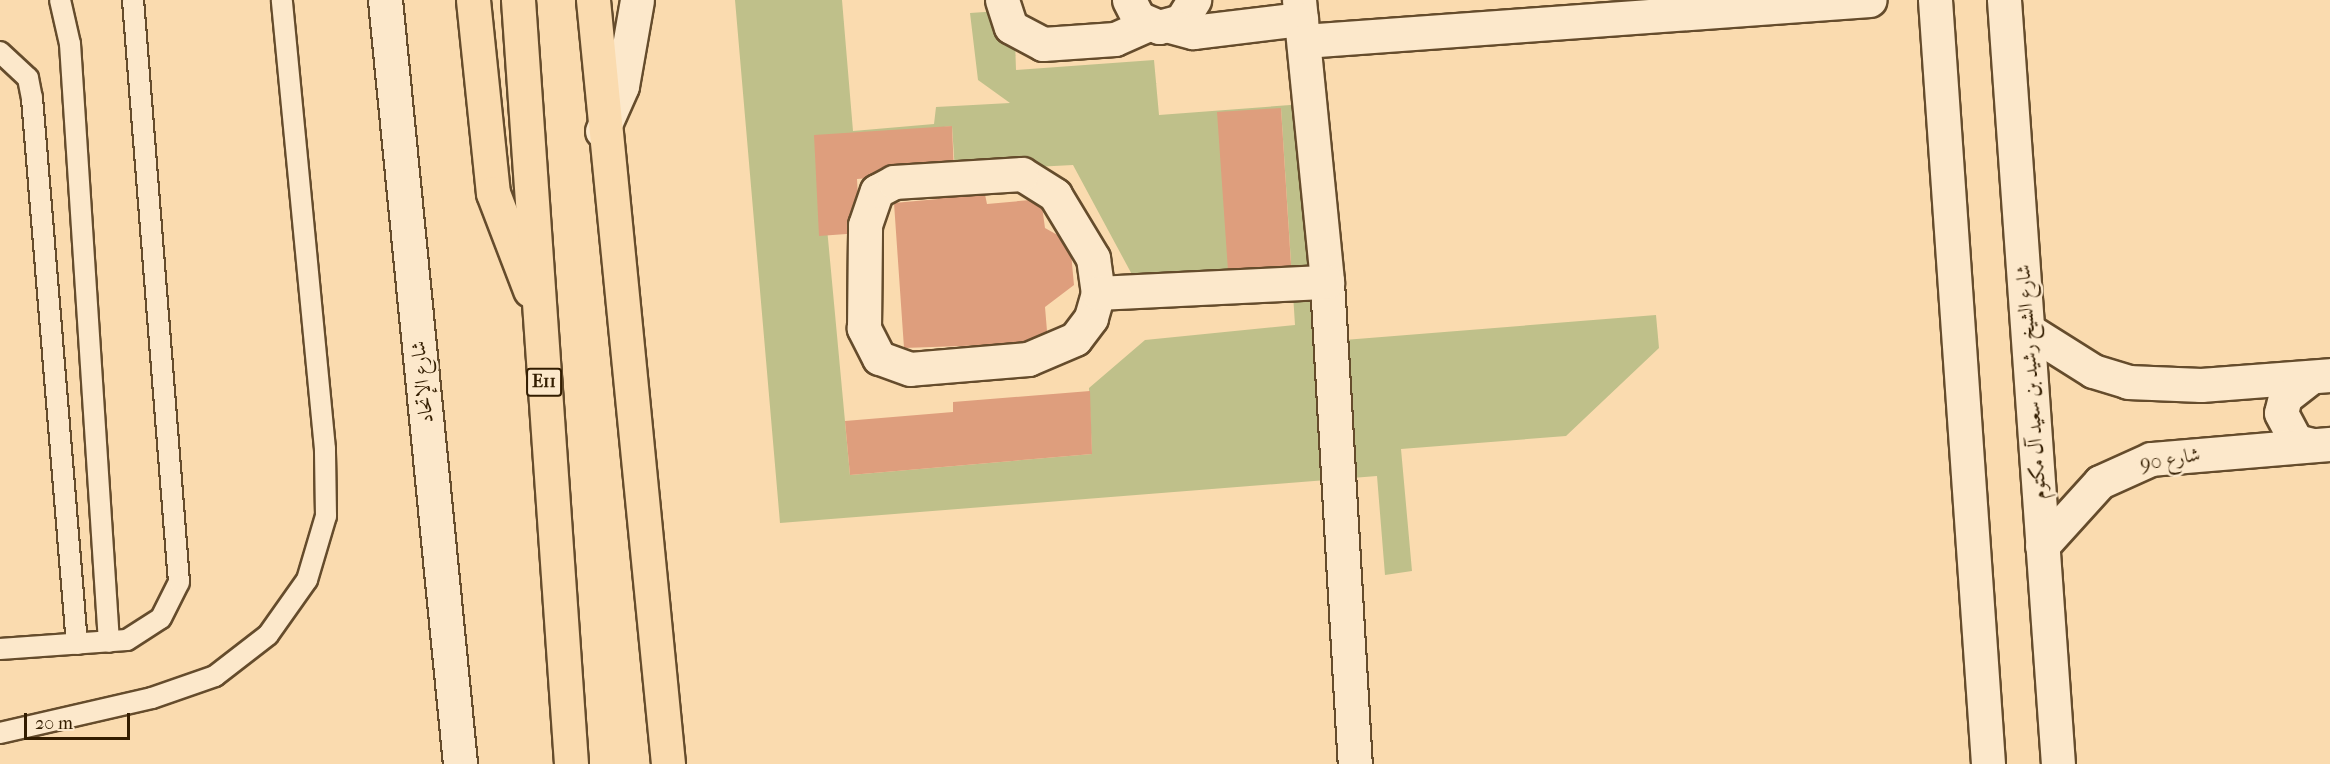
<!DOCTYPE html>
<meta charset="utf-8">
<style>
body{margin:0}
#map{position:relative;width:2330px;height:764px;overflow:hidden;background:#fadbaf;font-family:"IM FELL French Canon",Amiri,serif}
div>[style]{position:absolute}
[style*='--x']{left:calc(var(--x)*1px);top:calc(var(--y)*1px);width:calc(var(--w)*1px);rotate:calc(var(--a)*1deg)}
.green>*{inset:0;background:#bfc08a}
.building>*{inset:0;background:#de9e7d}
.roads{filter:drop-shadow(2px 0 #654c2c) drop-shadow(-2px 0 #654c2c) drop-shadow(0 2px #654c2c) drop-shadow(0 -2px #654c2c)}
.lane>*{height:20px;margin:-10px;padding:0 10px;transform-origin:10px;border-radius:10px;background:#fce8cb}
.street>*{height:33px;margin:-16.5px;padding:0 16.5px;transform-origin:16.5px;border-radius:16.5px;background:#fce8cb}
.secondary>*{height:33px;margin:-16.5px;padding:0 16.5px;transform-origin:16.5px;border-radius:16.5px;background:#fce8cb}
.highway>*{height:33px;margin:-16.5px;padding:0 16.5px;transform-origin:16.5px;border-radius:16.5px;background:#fadbaf}
span{translate:-50% -50%;white-space:nowrap;text-align:center;line-height:1.15;-webkit-text-stroke:5px #fce8cb;paint-order:stroke}
.shield-label span{padding:2px 4px;background:#fce8cb;border:2px solid;border-radius:4px;-webkit-text-stroke-width:0}
.shield-label{font-size:18px;color:#331d00;font-weight:700}
.street-label{font-size:20px;color:#331d00}
.scale{position:absolute;left:24px;top:713px;width:106px;height:27px;box-sizing:border-box;border:3px solid #331d00;border-top:0;padding-left:8px;font-size:18px;line-height:21px;white-space:nowrap;color:#331d00;-webkit-text-stroke:4px #fce8cb;paint-order:stroke}
</style>
<div id="map">
<div class="green">
<i style="clip-path:polygon(evenodd,735px 0,842px 0,853px 131px,934px 124px,936px 107px,1010px 103px,978px 80px,970px 13px,1014px 10px,1016px 70px,1154px 60px,1159px 115px,1304px 104px,1319px 342px,1656px 315px,1659px 348px,1566px 436px,1401px 449px,1412px 571px,1385px 575px,1377px 476px,780px 523px,735px 0,1281px 108px,1295px 325px,1145px 340px,1089px 388px,1092px 454px,850px 475px,819px 142px,952px 126px,955px 171px,1073px 165px,1143px 295px,1229px 285px,1281px 108px)"></i>
</div>
<div class="building">
<i style="clip-path:polygon(1281px 108px,1292px 280px,1229px 285px,1217px 112px)"></i>
<i style="clip-path:polygon(952px 126px,954px 172px,857px 179px,860px 233px,819px 236px,814px 135px)"></i>
<i style="clip-path:polygon(983px 185px,987px 204px,1041px 199px,1045px 228px,1070px 242px,1074px 285px,1045px 307px,1048px 343px,904px 348px,894px 203px,938px 199px,940px 188px)"></i>
<i style="clip-path:polygon(1090px 391px,1092px 454px,850px 475px,845px 421px,953px 412px,953px 402px)"></i>
</div>
<div class="roads">
<div class="lane">
<i style="--x:60;--y:0;--w:45;--a:77.2"></i>
<i style="--x:70;--y:44;--w:599;--a:86.27"></i>
<i style="--x:0;--y:52;--w:38;--a:43"></i>
<i style="--x:28;--y:78;--w:20;--a:79"></i>
<i style="--x:32;--y:98;--w:548;--a:85.29"></i>
<i style="--x:0;--y:649;--w:127;--a:-4.1"></i>
<i style="--x:127;--y:640;--w:40;--a:-32.9"></i>
<i style="--x:161;--y:618;--w:40;--a:-63.4"></i>
<i style="--x:179;--y:582;--w:584;--a:-94.52"></i>
<i style="--x:0;--y:733;--w:156;--a:-13"></i>
<i style="--x:152;--y:698;--w:67;--a:-19.2"></i>
<i style="--x:215;--y:676;--w:67;--a:-37.7"></i>
<i style="--x:268;--y:635;--w:67;--a:-54.7"></i>
<i style="--x:307;--y:580;--w:67;--a:-73.5"></i>
<i style="--x:326;--y:516;--w:67;--a:-90.9"></i>
<i style="--x:325;--y:449;--w:451;--a:-95.5"></i>
</div>
<div class="street">
<i style="--x:1002;--y:0;--w:28;--a:72"></i>
<i style="--x:1011;--y:27;--w:36;--a:28"></i>
<i style="--x:1043;--y:44;--w:72;--a:-4"></i>
<i style="--x:1115;--y:39;--w:37;--a:-24"></i>
<i style="--x:1129;--y:0;--w:20;--a:63"></i>
<i style="--x:1138;--y:18;--w:23;--a:23"></i>
<i style="--x:1159;--y:27;--w:23;--a:-15"></i>
<i style="--x:1181;--y:21;--w:25;--a:-58"></i>
<i style="--x:1299;--y:0;--w:283;--a:84.3"></i>
<i style="--x:1327;--y:282;--w:483;--a:86.7"></i>
<i style="--x:1170;--y:26;--w:24;--a:15"></i>
<i style="--x:1193;--y:32;--w:109;--a:-6.9"></i>
<i style="--x:1304;--y:41;--w:567;--a:-4.14"></i>
<i style="--x:1022;--y:174;--w:39;--a:32"></i>
<i style="--x:1055;--y:195;--w:74;--a:58.9"></i>
<i style="--x:1093;--y:258;--w:35;--a:82"></i>
<i style="--x:1098;--y:293;--w:26;--a:106"></i>
<i style="--x:1091;--y:318;--w:26;--a:127"></i>
<i style="--x:1075;--y:339;--w:51;--a:156.9"></i>
<i style="--x:1028;--y:359;--w:118;--a:175.2"></i>
<i style="--x:910;--y:369;--w:33;--a:-160"></i>
<i style="--x:879;--y:358;--w:34;--a:-117"></i>
<i style="--x:864;--y:328;--w:103;--a:-89.4"></i>
<i style="--x:865;--y:225;--w:36;--a:-71"></i>
<i style="--x:877;--y:191;--w:19;--a:-28"></i>
<i style="--x:894;--y:182;--w:128;--a:-3.6"></i>
<i style="--x:1098;--y:293;--w:229;--a:-2.8"></i>
</div>
<div class="secondary">
<i style="--x:385;--y:0;--w:768;--a:84.39"></i>
<i style="--x:1935;--y:0;--w:766;--a:86.03"></i>
<i style="--x:2004;--y:0;--w:766;--a:85.96"></i>
<i style="--x:602;--y:131;--w:49;--a:-66"></i>
<i style="--x:622;--y:86;--w:87;--a:-80.1"></i>
<i style="--x:2028;--y:330;--w:77;--a:32.2"></i>
<i style="--x:2093;--y:371;--w:37;--a:17"></i>
<i style="--x:2128;--y:382;--w:73;--a:2.4"></i>
<i style="--x:2201;--y:385;--w:129;--a:-4.4"></i>
<i style="--x:2311;--y:377;--w:33;--a:142"></i>
<i style="--x:2285;--y:397;--w:16;--a:104"></i>
<i style="--x:2281;--y:413;--w:32;--a:62"></i>
<i style="--x:2296;--y:441;--w:16;--a:14"></i>
<i style="--x:2042;--y:546;--w:86;--a:-47.8"></i>
<i style="--x:2100;--y:482;--w:56;--a:-24.3"></i>
<i style="--x:2151;--y:459;--w:180;--a:-4.8"></i>
</div>
<div class="highway">
<i style="--x:473;--y:0;--w:194;--a:84.1"></i>
<i style="--x:493;--y:193;--w:104;--a:69.1"></i>
<i style="--x:518;--y:0;--w:766;--a:86.03"></i>
<i style="--x:593;--y:0;--w:768;--a:84.39"></i>
</div>
</div>
<div class="shield-label">
<span style="left:544px;top:382px">E11</span>
</div>
<div class="street-label">
<span style="left:422px;top:382px;rotate:-96deg">شارع الإتحاد</span>
<span style="left:2031px;top:382px;rotate:-94deg">شارع الشيخ رشيد بن سعيد آل مكتوم</span>
<span style="left:2170px;top:459px;rotate:-10deg">شارع 90</span>
</div>
<div class="scale">20 m</div>
</div>
